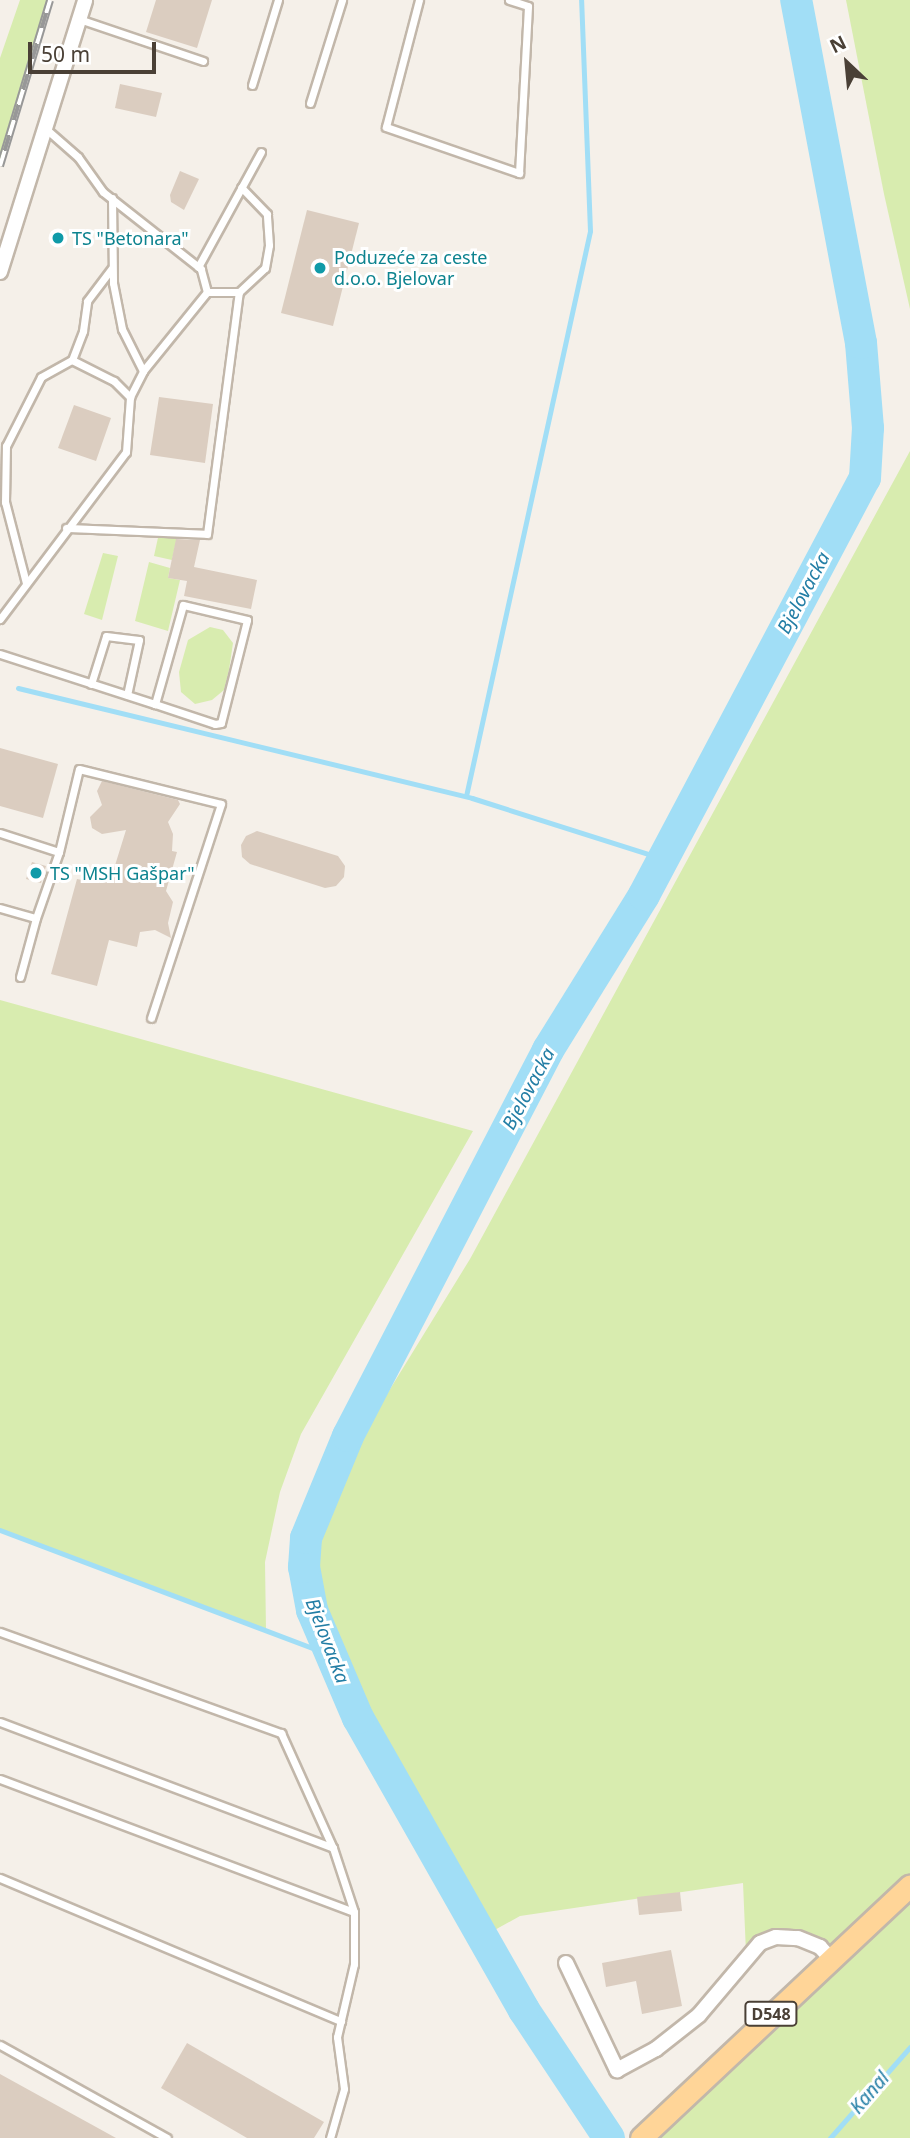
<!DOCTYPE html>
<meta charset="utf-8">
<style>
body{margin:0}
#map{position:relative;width:910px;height:2138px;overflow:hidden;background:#f5f0e9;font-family:"Noto Sans",sans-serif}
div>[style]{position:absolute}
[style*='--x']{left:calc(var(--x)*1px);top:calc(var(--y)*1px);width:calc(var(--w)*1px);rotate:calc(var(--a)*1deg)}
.green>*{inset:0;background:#d8ecaf}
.stream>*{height:5px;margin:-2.5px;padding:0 2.5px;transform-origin:2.5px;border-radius:2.5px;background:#a1def6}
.river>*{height:32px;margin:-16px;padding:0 16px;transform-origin:16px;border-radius:16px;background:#a1def6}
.building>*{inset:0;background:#dbcdc0}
.roads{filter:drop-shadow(2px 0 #c2b7aa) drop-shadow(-2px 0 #c2b7aa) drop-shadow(0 2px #c2b7aa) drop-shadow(0 -2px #c2b7aa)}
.service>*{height:7px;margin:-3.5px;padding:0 3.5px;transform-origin:3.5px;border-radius:3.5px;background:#fff}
.minor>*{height:14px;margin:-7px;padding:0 7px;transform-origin:7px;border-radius:7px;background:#fff}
.primary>*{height:21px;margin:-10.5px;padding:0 10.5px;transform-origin:10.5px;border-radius:10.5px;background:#ffd598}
.rail>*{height:8px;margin-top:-4px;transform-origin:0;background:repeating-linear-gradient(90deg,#fff 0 16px,#989898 0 32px);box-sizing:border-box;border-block:2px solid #989898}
.dots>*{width:19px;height:19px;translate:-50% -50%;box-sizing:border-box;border:4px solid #fff;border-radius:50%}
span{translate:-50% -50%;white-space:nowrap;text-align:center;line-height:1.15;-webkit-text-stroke:6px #fff;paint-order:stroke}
.shield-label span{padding:2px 5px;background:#fff;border:2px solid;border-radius:5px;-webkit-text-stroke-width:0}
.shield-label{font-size:16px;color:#4a4036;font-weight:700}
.culture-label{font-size:18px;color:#0d838f}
.left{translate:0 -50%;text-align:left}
.water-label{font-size:19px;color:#237ea5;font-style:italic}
.north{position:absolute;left:812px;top:28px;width:70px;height:70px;-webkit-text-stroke:5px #fff;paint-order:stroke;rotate:334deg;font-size:19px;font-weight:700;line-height:28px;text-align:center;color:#4a4036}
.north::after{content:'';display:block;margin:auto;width:24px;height:32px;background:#4a4036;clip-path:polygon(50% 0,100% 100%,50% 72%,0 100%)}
.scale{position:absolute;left:28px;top:42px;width:128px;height:32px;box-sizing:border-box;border:4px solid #4a4036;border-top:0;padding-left:9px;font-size:21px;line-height:24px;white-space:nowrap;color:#4a4036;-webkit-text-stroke:5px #fff;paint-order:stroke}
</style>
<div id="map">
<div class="green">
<i style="clip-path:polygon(20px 0,48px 0,0 164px,0 58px)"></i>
<i style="clip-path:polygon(846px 0,910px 0,910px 309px,884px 194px)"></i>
<i style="clip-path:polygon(910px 451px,910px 2138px,645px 2138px,832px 1951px,806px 1932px,774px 1932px,746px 1953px,743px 1883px,520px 1916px,482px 1937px,358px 1718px,324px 1643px,308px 1591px,306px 1538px,317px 1508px,470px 1259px)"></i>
<i style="clip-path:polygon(159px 533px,177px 537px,172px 560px,154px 556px)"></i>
<i style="clip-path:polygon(103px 553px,118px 556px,102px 620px,84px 614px)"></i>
<i style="clip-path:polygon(149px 562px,170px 568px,168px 578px,180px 580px,168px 631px,135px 621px)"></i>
<i style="clip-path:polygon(210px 627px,223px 630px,233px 643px,229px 670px,224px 690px,212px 700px,195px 704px,181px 692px,179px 672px,188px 640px)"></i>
<i style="clip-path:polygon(0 1000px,473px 1131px,301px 1434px,280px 1492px,265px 1562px,266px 1630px,0 1530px)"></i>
</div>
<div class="stream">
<i style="--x:18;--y:688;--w:467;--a:13.6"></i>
<i style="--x:472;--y:798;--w:201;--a:17.6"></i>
<i style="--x:466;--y:796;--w:578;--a:-77.62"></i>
<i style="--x:590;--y:231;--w:231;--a:-92.2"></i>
<i style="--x:0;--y:1530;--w:353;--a:20.7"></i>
<i style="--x:830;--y:2138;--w:121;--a:-48.7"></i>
</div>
<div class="river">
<i style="--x:609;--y:2138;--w:154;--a:-123.6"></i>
<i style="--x:524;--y:2010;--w:336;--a:-119.6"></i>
<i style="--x:358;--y:1718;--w:117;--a:-113.1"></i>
<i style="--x:312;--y:1610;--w:44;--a:-100.5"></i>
<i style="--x:304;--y:1567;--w:29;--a:-86"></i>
<i style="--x:306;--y:1538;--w:110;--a:-67.6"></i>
<i style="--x:348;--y:1436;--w:435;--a:-62.6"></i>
<i style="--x:548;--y:1050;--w:182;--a:-58.2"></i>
<i style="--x:644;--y:895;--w:472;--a:-62.1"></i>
<i style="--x:865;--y:478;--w:50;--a:-86.6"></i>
<i style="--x:868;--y:428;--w:85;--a:-94.7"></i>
<i style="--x:861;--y:343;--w:349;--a:-100.7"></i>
</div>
<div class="building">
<i style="clip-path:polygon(156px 0,212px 0,197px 48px,146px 32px)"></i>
<i style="clip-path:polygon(120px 84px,162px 93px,156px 117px,115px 108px)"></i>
<i style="clip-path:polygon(180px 171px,199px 179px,184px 210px,171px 202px,170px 195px)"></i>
<i style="clip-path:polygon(307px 210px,359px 223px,333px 326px,281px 313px)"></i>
<i style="clip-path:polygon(159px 397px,213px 404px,205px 463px,150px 455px)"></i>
<i style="clip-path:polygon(74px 405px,111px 418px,96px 461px,58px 448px)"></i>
<i style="clip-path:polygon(176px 539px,200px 540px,194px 567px,257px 580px,251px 609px,184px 596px,187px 581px,168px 578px)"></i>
<i style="clip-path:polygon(0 748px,58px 764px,43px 818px,0 806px)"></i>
<i style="clip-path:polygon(102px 781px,178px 800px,180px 804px,168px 822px,173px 834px,172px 851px,177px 852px,166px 891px,173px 902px,168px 923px,171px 938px,155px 930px,140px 932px,137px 947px,109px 940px,97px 986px,51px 974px,77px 879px,82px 880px,86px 867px,112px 875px,126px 830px,102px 834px,92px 828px,90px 817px,102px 805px,97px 791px)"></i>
<i style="clip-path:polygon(257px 831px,338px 856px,345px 866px,344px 877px,336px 886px,325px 888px,250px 864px,242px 857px,241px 845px,246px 836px)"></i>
<i style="clip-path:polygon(32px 862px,46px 866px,41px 883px,26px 879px)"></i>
<i style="clip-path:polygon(680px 1892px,682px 1911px,639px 1915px,637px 1897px)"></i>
<i style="clip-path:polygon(671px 1950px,682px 2006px,642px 2014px,636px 1981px,606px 1987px,602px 1963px)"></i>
<i style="clip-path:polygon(187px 2043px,324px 2122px,314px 2138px,247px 2138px,161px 2088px)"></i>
<i style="clip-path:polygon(0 2074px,116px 2138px,0 2138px)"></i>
</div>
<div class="roads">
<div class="service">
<i style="--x:419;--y:0;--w:131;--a:104.6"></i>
<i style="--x:386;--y:127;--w:141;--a:19.1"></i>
<i style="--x:519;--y:173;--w:167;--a:-86.9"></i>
<i style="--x:528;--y:6;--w:20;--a:-162"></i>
<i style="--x:79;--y:19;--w:131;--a:18.7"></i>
<i style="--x:252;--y:85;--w:89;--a:-73"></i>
<i style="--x:310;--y:103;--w:108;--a:-72.7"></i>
<i style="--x:112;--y:198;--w:85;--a:89.3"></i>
<i style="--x:113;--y:283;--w:47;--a:78.9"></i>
<i style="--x:122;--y:329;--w:47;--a:63.4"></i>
<i style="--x:198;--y:267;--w:131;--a:-61.3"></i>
<i style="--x:207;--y:292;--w:32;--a:0"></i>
<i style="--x:239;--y:292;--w:35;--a:-43"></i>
<i style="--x:265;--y:268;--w:23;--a:-80"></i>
<i style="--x:269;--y:245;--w:31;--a:-94"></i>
<i style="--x:267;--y:214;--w:37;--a:-134"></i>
<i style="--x:72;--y:360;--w:47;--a:26.6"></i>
<i style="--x:114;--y:381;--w:23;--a:45"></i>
<i style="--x:66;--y:528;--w:141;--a:2.4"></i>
<i style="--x:207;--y:534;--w:244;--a:-82.5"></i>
<i style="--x:26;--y:583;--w:84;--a:-104.5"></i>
<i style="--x:5;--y:502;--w:56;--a:-89"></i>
<i style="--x:6;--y:446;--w:77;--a:-63.1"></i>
<i style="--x:41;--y:377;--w:35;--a:-29"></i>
<i style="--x:72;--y:360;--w:31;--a:-69"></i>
<i style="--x:83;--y:331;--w:30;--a:-82"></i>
<i style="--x:87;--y:301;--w:41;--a:-52.9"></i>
<i style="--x:0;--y:619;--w:209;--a:-53"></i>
<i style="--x:126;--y:452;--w:55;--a:-85.8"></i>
<i style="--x:130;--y:397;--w:29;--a:-63"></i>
<i style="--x:143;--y:371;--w:102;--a:-51"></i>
<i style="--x:207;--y:292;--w:24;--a:-105"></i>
<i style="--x:201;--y:269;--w:125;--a:-141.8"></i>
<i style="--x:103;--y:192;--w:43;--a:-125.5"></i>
<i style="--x:78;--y:157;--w:43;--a:-138.8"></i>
<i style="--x:0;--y:654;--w:163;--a:17.9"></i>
<i style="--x:155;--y:704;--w:63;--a:18.4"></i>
<i style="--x:215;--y:724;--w:6;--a:-9"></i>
<i style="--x:221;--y:723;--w:106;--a:-75.8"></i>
<i style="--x:247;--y:620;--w:66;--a:-166.8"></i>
<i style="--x:183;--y:605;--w:103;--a:105.8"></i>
<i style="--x:91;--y:684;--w:50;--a:-72.6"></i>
<i style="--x:106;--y:636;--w:33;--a:7"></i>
<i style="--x:139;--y:640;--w:56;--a:102.3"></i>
<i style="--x:0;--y:833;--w:62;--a:17.9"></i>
<i style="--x:59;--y:852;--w:85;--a:-76.5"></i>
<i style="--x:79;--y:769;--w:146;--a:13.8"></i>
<i style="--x:221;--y:804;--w:225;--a:108.1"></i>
<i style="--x:0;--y:908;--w:37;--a:16"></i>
<i style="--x:36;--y:918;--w:70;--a:-70.8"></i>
<i style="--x:20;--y:977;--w:61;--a:-74.8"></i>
<i style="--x:0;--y:1632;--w:299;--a:19.8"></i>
<i style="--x:281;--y:1733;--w:126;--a:65.7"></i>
<i style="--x:333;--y:1848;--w:67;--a:71.8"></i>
<i style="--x:354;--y:1912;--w:52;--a:90"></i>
<i style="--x:354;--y:1964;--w:75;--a:103.1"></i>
<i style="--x:337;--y:2037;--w:52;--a:82.3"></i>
<i style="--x:344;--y:2089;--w:51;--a:105.9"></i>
<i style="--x:0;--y:1722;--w:356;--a:20.7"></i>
<i style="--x:0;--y:1779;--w:378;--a:20.6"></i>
<i style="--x:0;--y:1878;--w:370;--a:22.8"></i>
<i style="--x:0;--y:2045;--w:191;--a:29.1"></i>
</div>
<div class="minor">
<i style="--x:0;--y:272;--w:285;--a:-72.6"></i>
<i style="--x:566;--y:1963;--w:119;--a:64.5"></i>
<i style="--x:617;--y:2070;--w:44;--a:-28.3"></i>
<i style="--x:656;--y:2049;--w:55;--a:-38.3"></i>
<i style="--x:699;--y:2015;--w:94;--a:-49.7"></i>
<i style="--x:760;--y:1943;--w:17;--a:-21"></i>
<i style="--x:776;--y:1937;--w:22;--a:3"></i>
<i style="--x:798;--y:1938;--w:24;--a:22"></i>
<i style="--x:820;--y:1947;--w:16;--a:47"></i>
</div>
<div class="primary">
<i style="--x:641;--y:2138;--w:369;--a:-43.2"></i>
</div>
</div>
<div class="rail">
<i style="--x:0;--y:166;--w:173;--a:-73.2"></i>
</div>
<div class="dots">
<i style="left:58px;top:238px;background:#0f9aa8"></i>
<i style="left:320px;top:268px;background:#0f9aa8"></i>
<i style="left:36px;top:873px;background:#0f9aa8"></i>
</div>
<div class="shield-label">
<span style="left:771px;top:2014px">D548</span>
</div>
<div class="culture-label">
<span class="left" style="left:72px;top:238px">TS "Betonara"</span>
<span class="left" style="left:334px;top:268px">Poduzeće za ceste<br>d.o.o. Bjelovar</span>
<span class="left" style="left:50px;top:873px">TS "MSH Gašpar"</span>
</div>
<div class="water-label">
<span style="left:804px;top:593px;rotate:-62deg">Bjelovacka</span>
<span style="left:529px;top:1089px;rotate:-62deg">Bjelovacka</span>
<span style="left:327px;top:1641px;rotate:69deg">Bjelovacka</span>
<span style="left:870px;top:2093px;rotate:-49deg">Kanal</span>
</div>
<div class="north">N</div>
<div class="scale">50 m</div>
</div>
